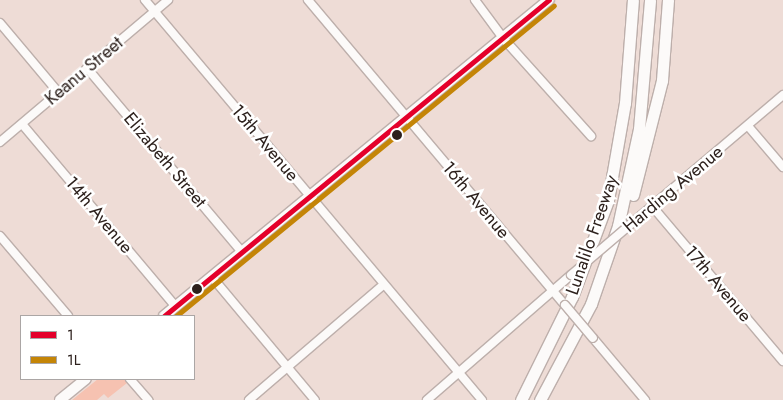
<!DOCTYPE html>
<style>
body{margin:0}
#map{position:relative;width:783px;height:400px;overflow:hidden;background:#eedcd6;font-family:Jost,sans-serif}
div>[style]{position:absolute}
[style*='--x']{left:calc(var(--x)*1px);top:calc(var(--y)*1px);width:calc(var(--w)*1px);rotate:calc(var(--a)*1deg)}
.green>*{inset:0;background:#f6c2b1}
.roads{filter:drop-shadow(1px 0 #bdafab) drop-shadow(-1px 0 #bdafab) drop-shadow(0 1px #bdafab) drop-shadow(0 -1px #bdafab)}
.minor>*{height:8px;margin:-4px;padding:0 4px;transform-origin:4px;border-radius:4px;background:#fcfaf9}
.major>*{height:10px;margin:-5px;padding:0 5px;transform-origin:5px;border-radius:5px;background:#fcfaf9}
.highway>*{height:11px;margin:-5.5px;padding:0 5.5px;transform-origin:5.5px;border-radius:5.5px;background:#fcfaf9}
.bridges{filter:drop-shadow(1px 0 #bdafab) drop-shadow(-1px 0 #bdafab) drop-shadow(0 1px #bdafab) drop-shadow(0 -1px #bdafab)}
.minor-bridge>*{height:8px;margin:-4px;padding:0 4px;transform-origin:4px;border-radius:4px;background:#fcfaf9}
.bus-1>*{height:5px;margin:-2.5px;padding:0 2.5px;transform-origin:2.5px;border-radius:2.5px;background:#e4002b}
.bus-2>*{height:5px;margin:-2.5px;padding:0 2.5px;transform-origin:2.5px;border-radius:2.5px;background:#c48507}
.dots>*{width:14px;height:14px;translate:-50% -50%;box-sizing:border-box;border:2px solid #fff;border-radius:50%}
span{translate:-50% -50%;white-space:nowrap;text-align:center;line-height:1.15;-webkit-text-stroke:5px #fff;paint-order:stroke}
.street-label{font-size:18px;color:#2d211d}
.legend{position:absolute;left:20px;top:315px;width:175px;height:65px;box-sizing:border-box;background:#fff;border:1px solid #aba6a5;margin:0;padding:6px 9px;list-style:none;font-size:15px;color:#2d211d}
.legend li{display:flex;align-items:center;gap:10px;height:25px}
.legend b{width:25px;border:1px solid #aba6a5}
</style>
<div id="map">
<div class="green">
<i style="clip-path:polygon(98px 379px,124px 379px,127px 383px,108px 398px,104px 394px,97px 400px,72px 400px)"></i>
</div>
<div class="roads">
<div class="minor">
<i style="--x:145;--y:0;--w:523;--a:49.89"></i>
<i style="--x:308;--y:0;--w:399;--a:49.9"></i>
<i style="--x:475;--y:0;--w:47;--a:53.6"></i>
<i style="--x:503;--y:38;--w:132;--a:48.1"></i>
<i style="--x:0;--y:23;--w:90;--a:50"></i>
<i style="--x:87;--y:68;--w:241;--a:49.9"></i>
<i style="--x:22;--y:124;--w:239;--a:49.9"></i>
<i style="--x:748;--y:126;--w:54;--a:49.5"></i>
<i style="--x:0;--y:142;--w:220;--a:-40.2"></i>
<i style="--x:652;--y:206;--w:203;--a:49.8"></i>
<i style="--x:632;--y:223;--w:198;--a:-40.3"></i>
<i style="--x:0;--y:236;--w:105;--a:49.6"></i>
<i style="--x:212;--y:277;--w:160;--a:50.1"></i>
<i style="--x:593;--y:338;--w:81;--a:50"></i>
<i style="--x:130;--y:379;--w:28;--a:49"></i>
<i style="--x:249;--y:400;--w:177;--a:-40.6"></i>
<i style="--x:427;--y:400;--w:191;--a:-41"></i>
</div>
<div class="major">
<i style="--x:164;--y:316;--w:498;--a:-39.4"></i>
<i style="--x:60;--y:400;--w:33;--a:-39"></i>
</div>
<div class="highway">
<i style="--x:633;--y:195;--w:119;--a:-75.8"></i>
<i style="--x:662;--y:80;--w:80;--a:-85.7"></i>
<i style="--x:521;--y:400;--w:115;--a:-63.7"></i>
<i style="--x:572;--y:297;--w:103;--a:-69.6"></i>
<i style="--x:608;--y:200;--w:98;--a:-80.1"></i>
<i style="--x:625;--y:103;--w:103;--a:-85.6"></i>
<i style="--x:540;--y:400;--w:109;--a:-62"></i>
<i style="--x:591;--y:304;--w:83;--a:-70.9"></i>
<i style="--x:618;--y:226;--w:99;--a:-77.8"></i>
<i style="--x:639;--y:129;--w:129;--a:-85.1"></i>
</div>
</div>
<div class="bridges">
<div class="minor-bridge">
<i style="--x:571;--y:275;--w:80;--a:-40.4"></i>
<i style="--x:565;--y:305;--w:43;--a:49.7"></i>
</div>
</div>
<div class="bus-1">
<i style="--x:164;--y:316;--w:498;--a:-39.4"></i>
</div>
<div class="bus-2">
<i style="--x:176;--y:316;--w:489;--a:-39.4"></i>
</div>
<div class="dots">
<i style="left:397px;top:135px;background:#2d211d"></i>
<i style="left:197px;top:289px;background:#2d211d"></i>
</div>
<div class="street-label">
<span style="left:84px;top:71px;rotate:-40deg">Keanu Street</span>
<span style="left:265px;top:143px;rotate:50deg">15th Avenue</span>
<span style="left:165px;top:160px;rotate:50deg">Elizabeth Street</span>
<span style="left:673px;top:189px;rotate:-40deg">Harding Avenue</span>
<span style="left:476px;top:200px;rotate:50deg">16th Avenue</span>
<span style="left:99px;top:215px;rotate:50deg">14th Avenue</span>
<span style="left:592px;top:235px;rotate:-71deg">Lunalilo Freeway</span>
<span style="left:718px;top:284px;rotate:50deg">17th Avenue</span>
</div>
<ul class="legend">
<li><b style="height:6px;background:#e4002b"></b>1</li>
<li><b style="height:6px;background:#c48507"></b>1L</li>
</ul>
</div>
